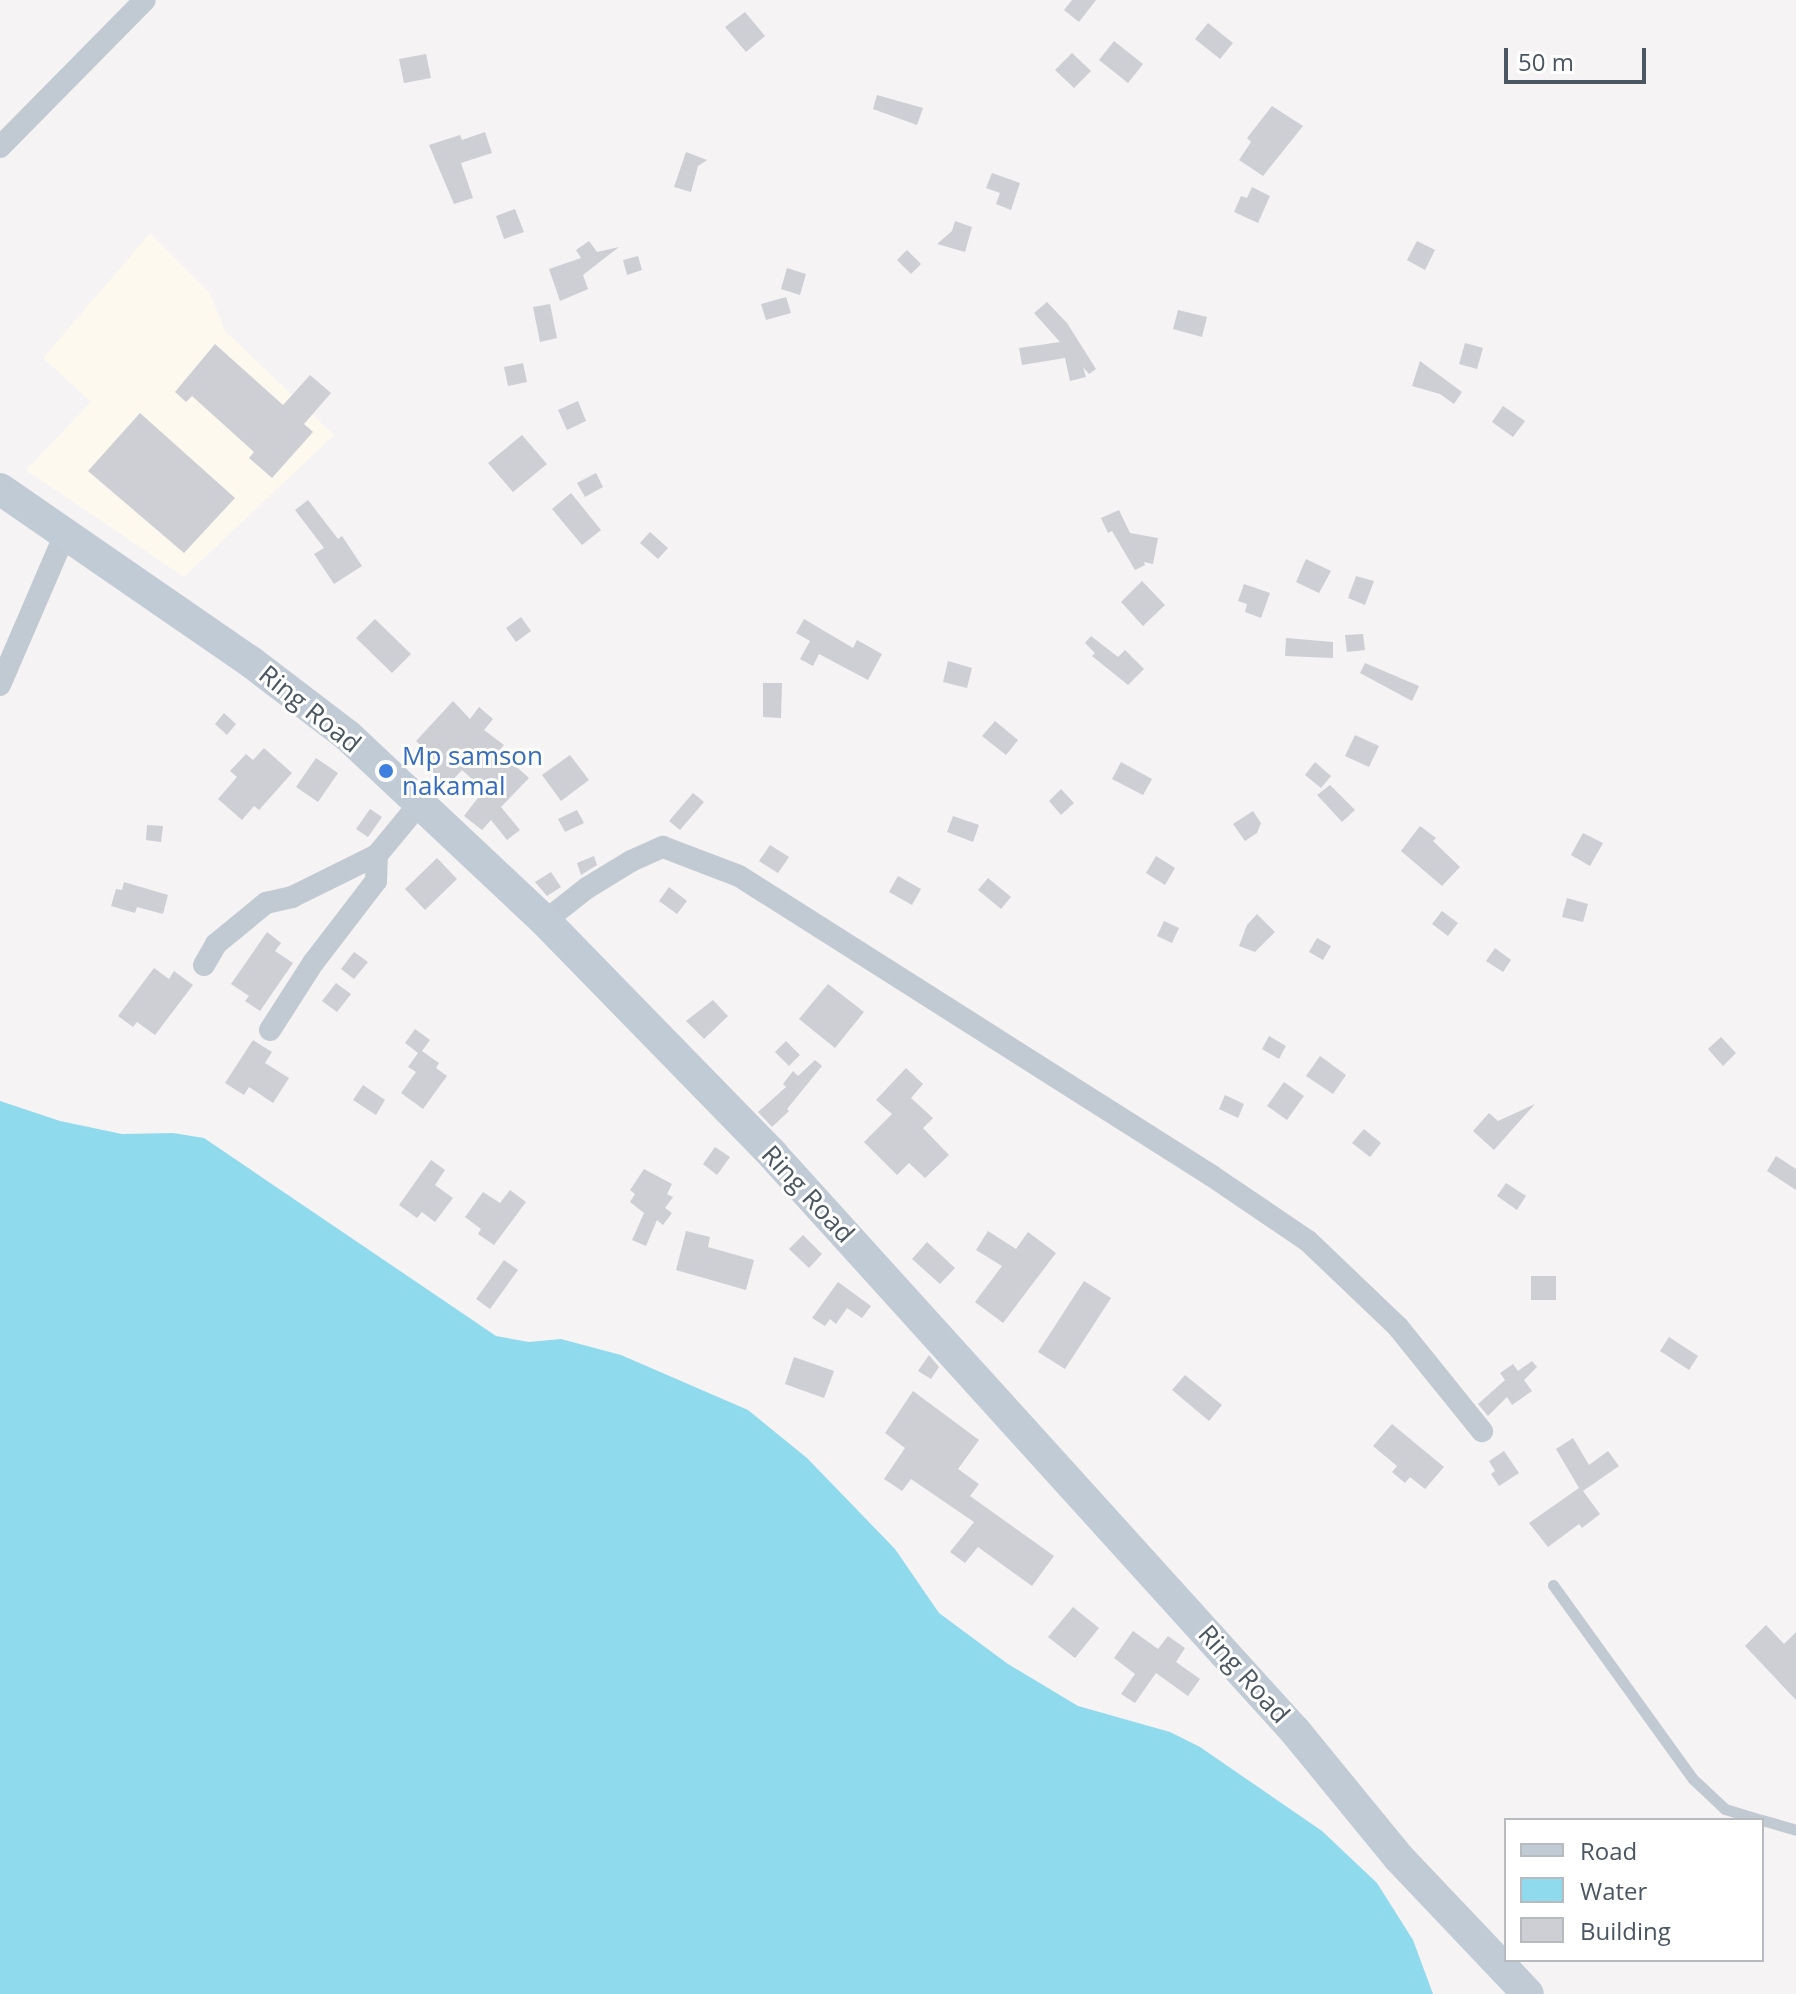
<!DOCTYPE html>
<style>
body{margin:0}
#map{position:relative;width:1796px;height:1994px;overflow:hidden;background:#f5f3f3;font-family:"Open Sans",sans-serif}
div>[style]{position:absolute}
[style*='--x']{left:calc(var(--x)*1px);top:calc(var(--y)*1px);width:calc(var(--w)*1px);rotate:calc(var(--a)*1deg)}
.commercial>*{inset:0;background:#fdf9ef}
.water>*{inset:0;background:#90daee}
.building>*{inset:0;background:#cdcfd5}
.lane>*{height:11px;margin:-5.5px;padding:0 5.5px;transform-origin:5.5px;border-radius:5.5px;background:#c1cad2}
.street>*{height:22px;margin:-11px;padding:0 11px;transform-origin:11px;border-radius:11px;background:#c1cad2}
.secondary>*{height:32px;margin:-16px;padding:0 16px;transform-origin:16px;border-radius:16px;background:#c1cbd6}
.dots>*{width:22px;height:22px;translate:-50% -50%;box-sizing:border-box;border:4px solid #fff;border-radius:50%}
span{translate:-50% -50%;white-space:nowrap;text-align:center;line-height:1.15;-webkit-text-stroke:6px #fff;paint-order:stroke}
.street-label{font-size:26px;color:#4a5661}
.shop-label{font-size:26px;color:#366cbe}
.left{translate:0 -50%;text-align:left}
.legend{position:absolute;left:1504px;top:1818px;width:260px;height:144px;box-sizing:border-box;background:#fff;border:2px solid #b7bbc0;margin:0;padding:10px 14px;list-style:none;font-size:24px;color:#4a5661}
.legend li{display:flex;align-items:center;gap:16px;height:40px}
.legend b{width:40px;border:2px solid #b7bbc0}
.scale{position:absolute;left:1504px;top:48px;width:142px;height:36px;box-sizing:border-box;border:4px solid #4a5661;border-top:0;padding-left:10px;font-size:24px;line-height:28px;white-space:nowrap;color:#4a5661;-webkit-text-stroke:6px #fff;paint-order:stroke}
</style>
<div id="map">
<div class="commercial">
<i style="clip-path:polygon(150px 233px,210px 293px,225px 331px,334px 435px,184px 577px,26px 470px,91px 402px,43px 358px)"></i>
</div>
<div class="water">
<i style="clip-path:polygon(0 1101px,60px 1121px,122px 1134px,173px 1133px,204px 1138px,496px 1336px,529px 1342px,561px 1339px,621px 1355px,748px 1410px,807px 1458px,895px 1549px,939px 1613px,1008px 1664px,1078px 1706px,1170px 1732px,1200px 1747px,1322px 1831px,1377px 1883px,1413px 1940px,1433px 1994px,0 1994px)"></i>
</div>
<div class="building">
<i style="clip-path:polygon(1072px 0,1096px 0,1079px 22px,1064px 10px)"></i>
<i style="clip-path:polygon(745px 12px,765px 36px,746px 52px,725px 27px)"></i>
<i style="clip-path:polygon(1208px 23px,1233px 43px,1220px 59px,1195px 39px)"></i>
<i style="clip-path:polygon(1114px 41px,1143px 64px,1128px 83px,1099px 60px)"></i>
<i style="clip-path:polygon(1072px 53px,1091px 71px,1074px 88px,1055px 70px)"></i>
<i style="clip-path:polygon(426px 54px,431px 78px,404px 83px,399px 59px)"></i>
<i style="clip-path:polygon(877px 95px,923px 108px,917px 125px,873px 109px)"></i>
<i style="clip-path:polygon(1272px 106px,1303px 126px,1263px 176px,1239px 160px,1251px 142px,1247px 138px)"></i>
<i style="clip-path:polygon(485px 132px,492px 153px,461px 163px,473px 198px,454px 204px,429px 145px,460px 135px,462px 140px)"></i>
<i style="clip-path:polygon(686px 152px,707px 160px,698px 166px,691px 192px,674px 187px)"></i>
<i style="clip-path:polygon(992px 173px,1020px 183px,1011px 210px,996px 204px,1000px 193px,986px 188px)"></i>
<i style="clip-path:polygon(1252px 187px,1270px 196px,1258px 223px,1234px 212px,1241px 196px,1247px 198px)"></i>
<i style="clip-path:polygon(515px 209px,524px 232px,504px 239px,496px 216px)"></i>
<i style="clip-path:polygon(955px 221px,972px 227px,965px 252px,937px 244px,952px 231px)"></i>
<i style="clip-path:polygon(589px 241px,597px 252px,619px 247px,583px 275px,588px 289px,560px 301px,549px 269px,581px 258px,576px 250px)"></i>
<i style="clip-path:polygon(1417px 241px,1435px 250px,1425px 270px,1407px 260px)"></i>
<i style="clip-path:polygon(907px 250px,921px 264px,911px 274px,897px 260px)"></i>
<i style="clip-path:polygon(638px 256px,642px 270px,627px 275px,623px 260px)"></i>
<i style="clip-path:polygon(787px 268px,806px 274px,800px 295px,781px 289px)"></i>
<i style="clip-path:polygon(786px 297px,791px 313px,766px 320px,761px 304px)"></i>
<i style="clip-path:polygon(1047px 302px,1067px 323px,1096px 369px,1089px 374px,1083px 367px,1086px 377px,1070px 381px,1065px 358px,1022px 365px,1019px 348px,1060px 342px,1034px 313px)"></i>
<i style="clip-path:polygon(550px 304px,557px 338px,540px 342px,533px 307px)"></i>
<i style="clip-path:polygon(1178px 310px,1207px 317px,1202px 337px,1173px 329px)"></i>
<i style="clip-path:polygon(1465px 343px,1483px 348px,1477px 369px,1459px 364px)"></i>
<i style="clip-path:polygon(215px 344px,283px 405px,310px 375px,331px 393px,304px 424px,313px 432px,272px 478px,249px 458px,254px 452px,192px 396px,186px 402px,175px 392px)"></i>
<i style="clip-path:polygon(1420px 361px,1462px 392px,1454px 404px,1440px 394px,1412px 386px)"></i>
<i style="clip-path:polygon(523px 363px,527px 382px,508px 386px,504px 367px)"></i>
<i style="clip-path:polygon(578px 401px,586px 421px,567px 430px,558px 410px)"></i>
<i style="clip-path:polygon(1503px 406px,1525px 421px,1513px 437px,1492px 422px)"></i>
<i style="clip-path:polygon(140px 413px,235px 498px,184px 553px,88px 471px)"></i>
<i style="clip-path:polygon(522px 435px,547px 464px,513px 492px,488px 463px)"></i>
<i style="clip-path:polygon(596px 473px,603px 487px,585px 497px,577px 483px)"></i>
<i style="clip-path:polygon(571px 493px,601px 530px,582px 545px,552px 509px)"></i>
<i style="clip-path:polygon(308px 500px,338px 539px,342px 536px,362px 566px,334px 584px,314px 554px,324px 548px,295px 510px)"></i>
<i style="clip-path:polygon(1119px 510px,1130px 533px,1158px 538px,1153px 564px,1144px 562px,1145px 565px,1135px 570px,1112px 531px,1108px 533px,1101px 518px)"></i>
<i style="clip-path:polygon(650px 532px,668px 548px,658px 559px,640px 543px)"></i>
<i style="clip-path:polygon(1306px 559px,1331px 571px,1319px 593px,1296px 582px)"></i>
<i style="clip-path:polygon(1356px 576px,1374px 581px,1365px 605px,1348px 598px)"></i>
<i style="clip-path:polygon(1142px 581px,1165px 605px,1143px 626px,1121px 602px)"></i>
<i style="clip-path:polygon(1244px 584px,1270px 593px,1261px 618px,1245px 612px,1247px 604px,1238px 601px)"></i>
<i style="clip-path:polygon(521px 617px,531px 631px,516px 642px,506px 628px)"></i>
<i style="clip-path:polygon(375px 619px,411px 654px,392px 673px,356px 638px)"></i>
<i style="clip-path:polygon(804px 619px,853px 648px,857px 640px,882px 654px,868px 680px,819px 654px,813px 666px,800px 659px,810px 641px,796px 633px)"></i>
<i style="clip-path:polygon(1363px 634px,1365px 650px,1347px 652px,1345px 635px)"></i>
<i style="clip-path:polygon(1091px 636px,1118px 657px,1125px 650px,1144px 669px,1128px 685px,1092px 656px,1095px 653px,1085px 643px)"></i>
<i style="clip-path:polygon(1286px 638px,1333px 642px,1333px 658px,1285px 656px)"></i>
<i style="clip-path:polygon(948px 661px,972px 668px,967px 688px,943px 682px)"></i>
<i style="clip-path:polygon(1365px 663px,1419px 686px,1412px 701px,1360px 673px)"></i>
<i style="clip-path:polygon(763px 683px,782px 683px,781px 718px,763px 717px)"></i>
<i style="clip-path:polygon(453px 701px,470px 719px,479px 707px,493px 719px,484px 730px,504px 745px,499px 751px,529px 778px,501px 807px,520px 830px,507px 840px,491px 820px,482px 830px,464px 816px,484px 790px,462px 770px,447px 786px,427px 768px,435px 760px,416px 741px)"></i>
<i style="clip-path:polygon(224px 713px,236px 724px,227px 735px,215px 724px)"></i>
<i style="clip-path:polygon(995px 721px,1018px 740px,1006px 755px,982px 736px)"></i>
<i style="clip-path:polygon(1355px 735px,1379px 746px,1369px 767px,1345px 756px)"></i>
<i style="clip-path:polygon(264px 748px,292px 773px,259px 810px,254px 806px,242px 820px,218px 799px,237px 777px,230px 771px,246px 754px,253px 760px)"></i>
<i style="clip-path:polygon(570px 755px,589px 780px,561px 801px,542px 775px)"></i>
<i style="clip-path:polygon(316px 758px,338px 773px,318px 802px,296px 787px)"></i>
<i style="clip-path:polygon(1121px 762px,1152px 779px,1143px 795px,1112px 779px)"></i>
<i style="clip-path:polygon(1315px 762px,1331px 776px,1321px 788px,1305px 775px)"></i>
<i style="clip-path:polygon(1330px 785px,1355px 810px,1342px 822px,1317px 795px)"></i>
<i style="clip-path:polygon(1061px 789px,1074px 803px,1061px 815px,1049px 801px)"></i>
<i style="clip-path:polygon(693px 793px,704px 802px,680px 830px,669px 821px)"></i>
<i style="clip-path:polygon(370px 809px,382px 817px,368px 837px,356px 829px)"></i>
<i style="clip-path:polygon(577px 810px,584px 823px,565px 832px,558px 819px)"></i>
<i style="clip-path:polygon(1253px 811px,1261px 823px,1257px 833px,1245px 841px,1233px 824px)"></i>
<i style="clip-path:polygon(953px 816px,979px 825px,973px 842px,947px 832px)"></i>
<i style="clip-path:polygon(147px 825px,163px 826px,161px 842px,146px 840px)"></i>
<i style="clip-path:polygon(1420px 826px,1436px 838px,1433px 841px,1460px 867px,1442px 886px,1401px 851px)"></i>
<i style="clip-path:polygon(1583px 833px,1603px 843px,1590px 866px,1571px 855px)"></i>
<i style="clip-path:polygon(770px 845px,789px 857px,778px 873px,759px 861px)"></i>
<i style="clip-path:polygon(594px 856px,597px 865px,581px 875px,577px 863px)"></i>
<i style="clip-path:polygon(1156px 856px,1175px 868px,1165px 885px,1146px 873px)"></i>
<i style="clip-path:polygon(437px 858px,457px 879px,425px 910px,405px 889px)"></i>
<i style="clip-path:polygon(551px 872px,561px 887px,547px 896px,535px 882px)"></i>
<i style="clip-path:polygon(898px 876px,921px 889px,912px 905px,889px 892px)"></i>
<i style="clip-path:polygon(988px 878px,1011px 897px,1001px 909px,978px 890px)"></i>
<i style="clip-path:polygon(124px 882px,168px 895px,163px 914px,137px 907px,135px 913px,111px 906px,116px 889px,122px 890px)"></i>
<i style="clip-path:polygon(669px 887px,687px 901px,677px 914px,659px 901px)"></i>
<i style="clip-path:polygon(1567px 898px,1588px 904px,1583px 922px,1562px 917px)"></i>
<i style="clip-path:polygon(1442px 911px,1458px 923px,1448px 936px,1432px 924px)"></i>
<i style="clip-path:polygon(1257px 914px,1275px 932px,1255px 952px,1239px 946px,1247px 925px)"></i>
<i style="clip-path:polygon(1164px 921px,1179px 928px,1172px 943px,1157px 936px)"></i>
<i style="clip-path:polygon(267px 932px,281px 943px,275px 951px,293px 963px,260px 1011px,245px 1001px,249px 996px,231px 984px)"></i>
<i style="clip-path:polygon(1317px 938px,1331px 946px,1323px 960px,1309px 952px)"></i>
<i style="clip-path:polygon(1495px 948px,1511px 960px,1503px 972px,1486px 961px)"></i>
<i style="clip-path:polygon(354px 952px,368px 962px,354px 979px,341px 969px)"></i>
<i style="clip-path:polygon(154px 968px,169px 979px,174px 971px,193px 985px,155px 1035px,137px 1022px,133px 1027px,118px 1016px)"></i>
<i style="clip-path:polygon(336px 983px,351px 994px,337px 1012px,322px 1001px)"></i>
<i style="clip-path:polygon(828px 984px,864px 1012px,835px 1048px,799px 1019px)"></i>
<i style="clip-path:polygon(713px 1000px,728px 1016px,704px 1039px,686px 1021px)"></i>
<i style="clip-path:polygon(415px 1029px,430px 1040px,422px 1051px,439px 1063px,436px 1068px,447px 1076px,423px 1109px,401px 1093px,416px 1072px,408px 1067px,418px 1053px,405px 1043px)"></i>
<i style="clip-path:polygon(1269px 1036px,1286px 1046px,1279px 1059px,1262px 1049px)"></i>
<i style="clip-path:polygon(1721px 1037px,1736px 1053px,1723px 1066px,1708px 1049px)"></i>
<i style="clip-path:polygon(253px 1040px,272px 1052px,265px 1063px,289px 1078px,273px 1103px,249px 1087px,244px 1095px,225px 1083px)"></i>
<i style="clip-path:polygon(786px 1041px,800px 1055px,789px 1066px,775px 1052px)"></i>
<i style="clip-path:polygon(1320px 1056px,1346px 1075px,1333px 1094px,1306px 1076px)"></i>
<i style="clip-path:polygon(815px 1060px,822px 1066px,787px 1109px,789px 1111px,772px 1127px,758px 1112px,786px 1087px,783px 1084px,793px 1071px,798px 1076px)"></i>
<i style="clip-path:polygon(906px 1068px,923px 1084px,911px 1098px,933px 1118px,923px 1128px,949px 1155px,925px 1178px,909px 1163px,897px 1175px,864px 1142px,892px 1114px,876px 1100px)"></i>
<i style="clip-path:polygon(1284px 1082px,1304px 1096px,1287px 1120px,1267px 1106px)"></i>
<i style="clip-path:polygon(363px 1085px,385px 1100px,376px 1115px,353px 1100px)"></i>
<i style="clip-path:polygon(1225px 1095px,1244px 1104px,1238px 1118px,1219px 1109px)"></i>
<i style="clip-path:polygon(1535px 1104px,1494px 1150px,1473px 1131px,1489px 1113px,1498px 1121px)"></i>
<i style="clip-path:polygon(1364px 1129px,1381px 1143px,1370px 1157px,1352px 1143px)"></i>
<i style="clip-path:polygon(715px 1147px,730px 1157px,717px 1175px,703px 1164px)"></i>
<i style="clip-path:polygon(1776px 1156px,1796px 1169px,1796px 1190px,1767px 1171px)"></i>
<i style="clip-path:polygon(431px 1160px,445px 1170px,435px 1185px,453px 1198px,435px 1222px,422px 1212px,417px 1218px,399px 1205px)"></i>
<i style="clip-path:polygon(644px 1169px,672px 1184px,667px 1194px,673px 1197px,665px 1208px,672px 1213px,663px 1225px,657px 1220px,646px 1246px,632px 1240px,644px 1213px,630px 1202px,635px 1194px,630px 1190px)"></i>
<i style="clip-path:polygon(1506px 1183px,1526px 1196px,1517px 1210px,1497px 1196px)"></i>
<i style="clip-path:polygon(510px 1190px,526px 1202px,494px 1245px,478px 1234px,481px 1229px,465px 1217px,483px 1192px,500px 1203px)"></i>
<i style="clip-path:polygon(686px 1231px,710px 1237px,708px 1247px,754px 1260px,746px 1290px,676px 1270px)"></i>
<i style="clip-path:polygon(988px 1231px,1016px 1249px,1028px 1232px,1056px 1253px,1003px 1323px,975px 1302px,1002px 1266px,976px 1250px)"></i>
<i style="clip-path:polygon(803px 1235px,822px 1254px,809px 1268px,789px 1249px)"></i>
<i style="clip-path:polygon(927px 1242px,955px 1268px,940px 1284px,912px 1259px)"></i>
<i style="clip-path:polygon(504px 1260px,518px 1270px,490px 1309px,476px 1299px)"></i>
<i style="clip-path:polygon(1531px 1276px,1556px 1276px,1556px 1300px,1531px 1300px)"></i>
<i style="clip-path:polygon(1084px 1281px,1111px 1298px,1065px 1369px,1038px 1352px)"></i>
<i style="clip-path:polygon(838px 1282px,871px 1306px,862px 1318px,847px 1308px,836px 1324px,830px 1319px,825px 1326px,812px 1318px)"></i>
<i style="clip-path:polygon(1669px 1337px,1698px 1356px,1689px 1370px,1660px 1351px)"></i>
<i style="clip-path:polygon(929px 1355px,939px 1367px,931px 1379px,918px 1371px)"></i>
<i style="clip-path:polygon(794px 1357px,834px 1371px,824px 1398px,785px 1384px)"></i>
<i style="clip-path:polygon(1532px 1361px,1537px 1367px,1524px 1380px,1532px 1391px,1512px 1405px,1507px 1397px,1488px 1416px,1478px 1404px,1505px 1380px,1500px 1373px,1513px 1364px,1518px 1371px)"></i>
<i style="clip-path:polygon(1185px 1375px,1222px 1405px,1209px 1421px,1172px 1390px)"></i>
<i style="clip-path:polygon(913px 1391px,979px 1440px,958px 1469px,979px 1484px,970px 1496px,1054px 1556px,1032px 1586px,978px 1547px,965px 1563px,950px 1552px,974px 1522px,911px 1479px,902px 1491px,884px 1479px,905px 1448px,885px 1433px)"></i>
<i style="clip-path:polygon(1392px 1424px,1444px 1467px,1425px 1489px,1410px 1477px,1405px 1483px,1392px 1472px,1397px 1466px,1373px 1446px)"></i>
<i style="clip-path:polygon(1573px 1438px,1589px 1465px,1608px 1451px,1619px 1466px,1583px 1491px,1600px 1514px,1582px 1528px,1579px 1524px,1548px 1547px,1529px 1523px,1579px 1488px,1556px 1449px)"></i>
<i style="clip-path:polygon(1504px 1451px,1519px 1473px,1499px 1486px,1491px 1474px,1495px 1471px,1489px 1461px)"></i>
<i style="clip-path:polygon(1073px 1607px,1099px 1628px,1075px 1658px,1048px 1637px)"></i>
<i style="clip-path:polygon(1766px 1625px,1784px 1644px,1796px 1632px,1796px 1700px,1745px 1646px)"></i>
<i style="clip-path:polygon(1133px 1631px,1158px 1649px,1168px 1636px,1185px 1648px,1176px 1662px,1200px 1679px,1188px 1696px,1156px 1673px,1135px 1703px,1121px 1694px,1135px 1674px,1114px 1658px)"></i>
</div>
<div class="lane">
<i style="--x:1553;--y:1585;--w:239;--a:54.2"></i>
<i style="--x:1693;--y:1779;--w:44;--a:43.2"></i>
<i style="--x:1725;--y:1809;--w:37;--a:17"></i>
<i style="--x:1762;--y:1820;--w:35;--a:16"></i>
</div>
<div class="street">
<i style="--x:0;--y:147;--w:206;--a:-45.4"></i>
<i style="--x:0;--y:685;--w:164;--a:-66.7"></i>
<i style="--x:545;--y:921;--w:53;--a:-38.2"></i>
<i style="--x:587;--y:888;--w:52;--a:-31.5"></i>
<i style="--x:631;--y:861;--w:35;--a:-24"></i>
<i style="--x:663;--y:847;--w:81;--a:20.9"></i>
<i style="--x:739;--y:876;--w:560;--a:32.38"></i>
<i style="--x:1212;--y:1176;--w:116;--a:34.1"></i>
<i style="--x:1308;--y:1241;--w:124;--a:43.7"></i>
<i style="--x:1398;--y:1327;--w:134;--a:51.1"></i>
<i style="--x:204;--y:965;--w:24;--a:-60"></i>
<i style="--x:216;--y:944;--w:65;--a:-39.4"></i>
<i style="--x:266;--y:903;--w:27;--a:-13"></i>
<i style="--x:292;--y:897;--w:95;--a:-26.3"></i>
<i style="--x:377;--y:855;--w:67;--a:-50.4"></i>
<i style="--x:270;--y:1030;--w:80;--a:-57.3"></i>
<i style="--x:313;--y:963;--w:103;--a:-52.5"></i>
<i style="--x:376;--y:881;--w:26;--a:-88"></i>
</div>
<div class="secondary">
<i style="--x:0;--y:489;--w:305;--a:34.6"></i>
<i style="--x:251;--y:662;--w:122;--a:37.3"></i>
<i style="--x:348;--y:736;--w:270;--a:43.2"></i>
<i style="--x:545;--y:921;--w:327;--a:45.7"></i>
<i style="--x:773;--y:1155;--w:777;--a:47.82"></i>
<i style="--x:1295;--y:1731;--w:164;--a:50.7"></i>
<i style="--x:1399;--y:1858;--w:187;--a:46.5"></i>
</div>
<div class="dots">
<i style="left:386px;top:771px;background:#3f7fe0"></i>
</div>
<div class="street-label">
<span style="left:310px;top:709px;rotate:39deg">Ring Road</span>
<span style="left:808px;top:1194px;rotate:47deg">Ring Road</span>
<span style="left:1244px;top:1674px;rotate:48deg">Ring Road</span>
</div>
<div class="shop-label">
<span class="left" style="left:402px;top:771px">Mp samson<br>nakamal</span>
</div>
<ul class="legend">
<li><b style="height:10px;background:#c1cbd6"></b>Road</li>
<li><b style="height:22px;background:#90daee"></b>Water</li>
<li><b style="height:22px;background:#cdcfd5"></b>Building</li>
</ul>
<div class="scale">50 m</div>
</div>
